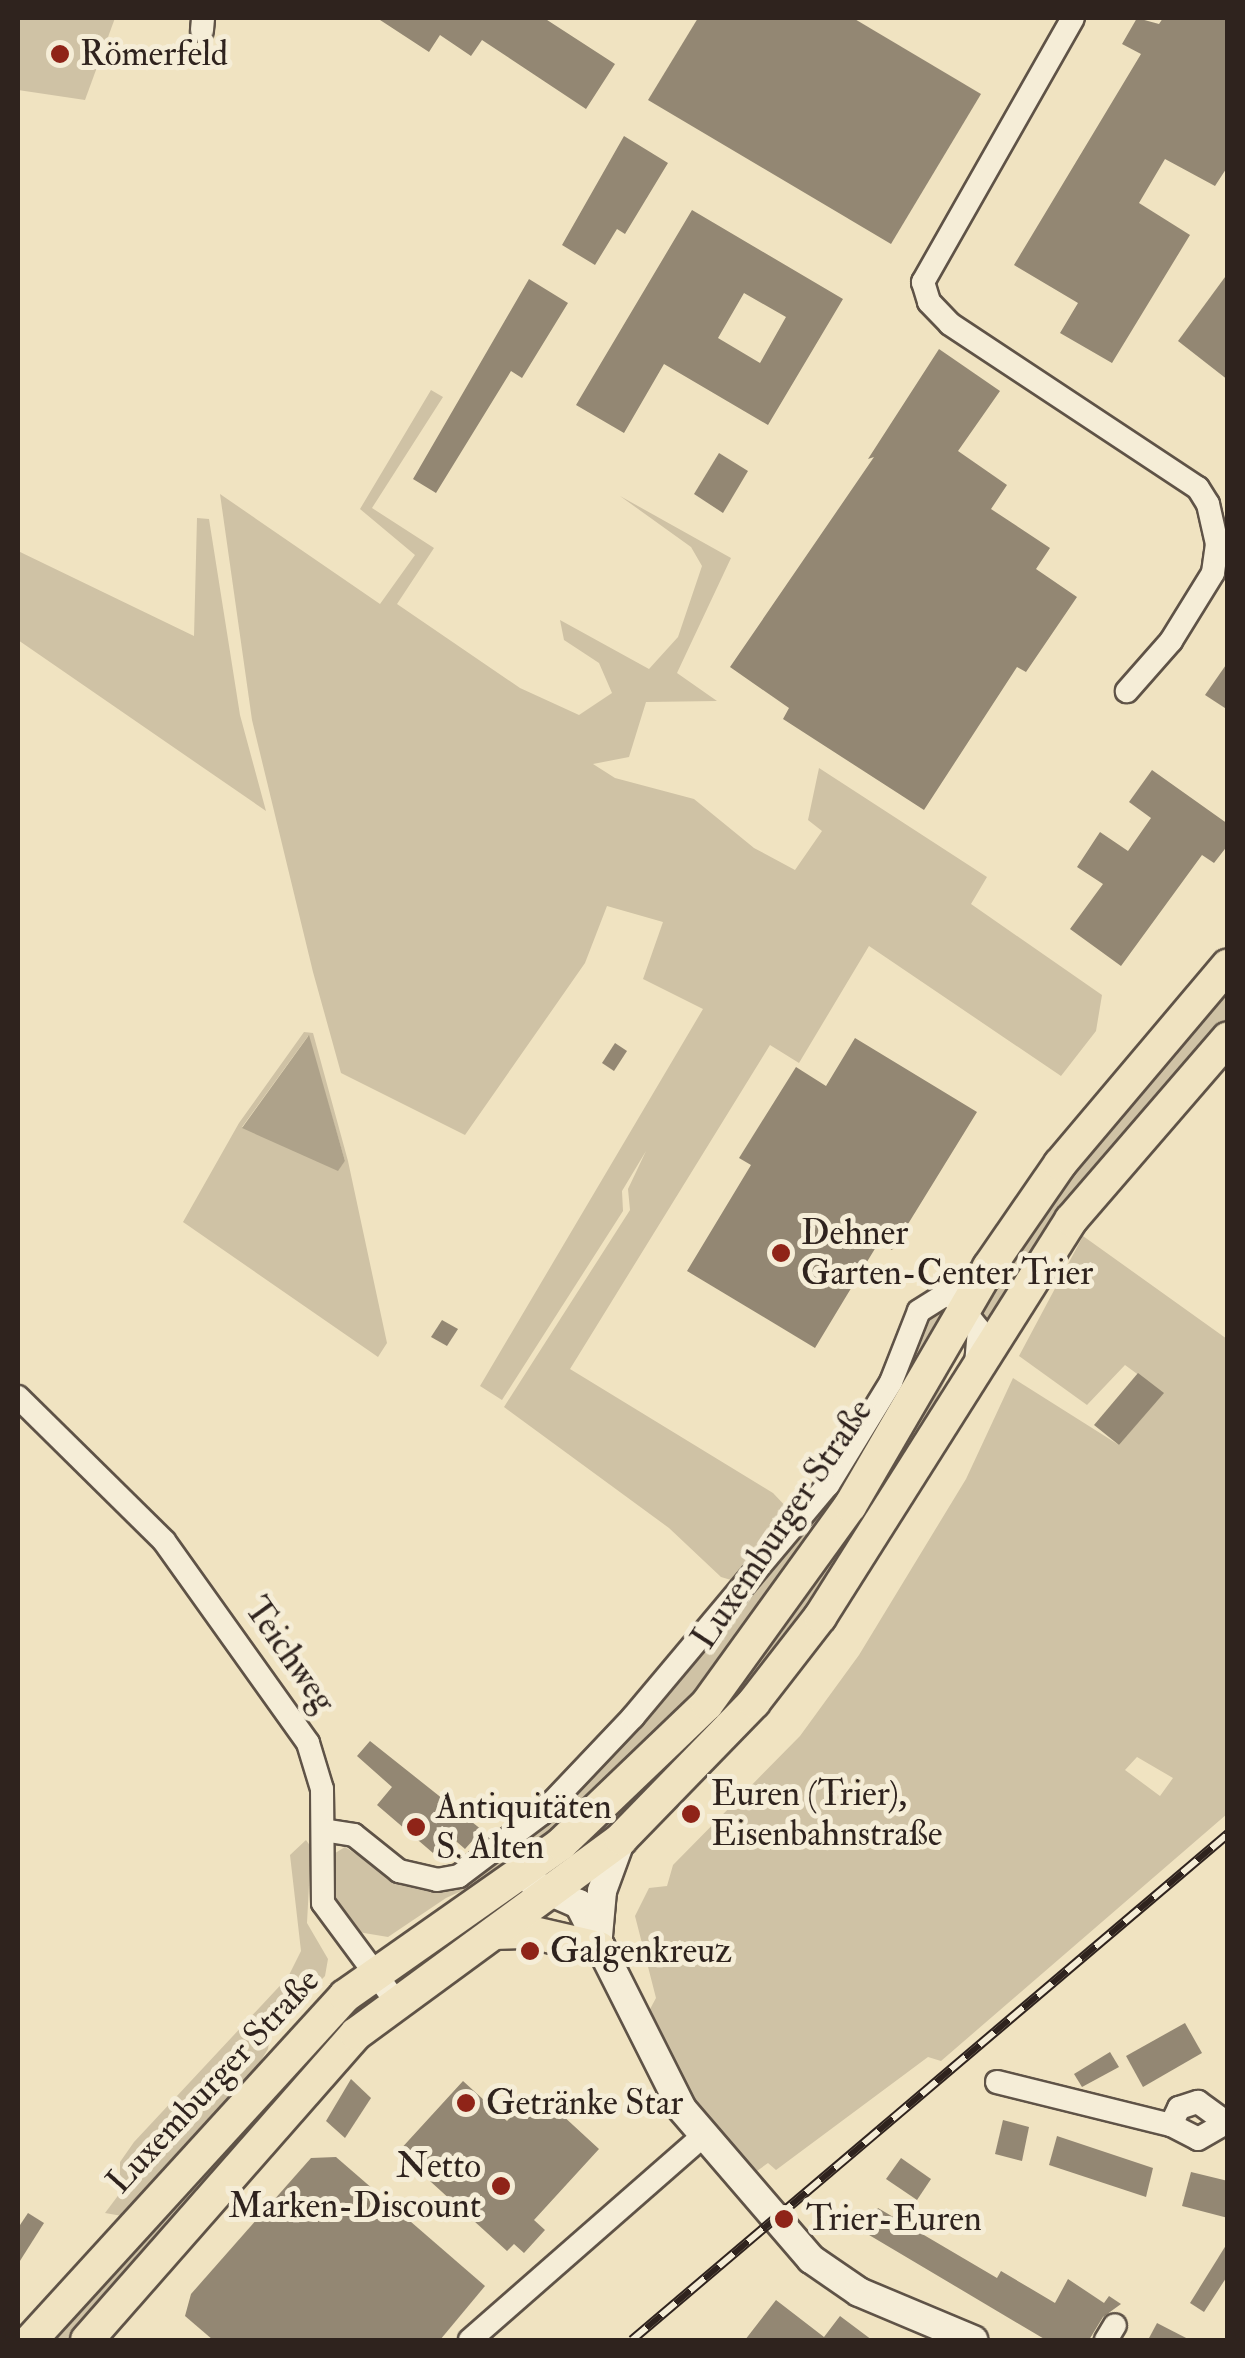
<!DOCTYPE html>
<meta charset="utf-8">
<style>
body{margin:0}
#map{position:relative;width:1245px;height:2358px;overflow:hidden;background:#f0e3c1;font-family:"IM FELL Double Pica",serif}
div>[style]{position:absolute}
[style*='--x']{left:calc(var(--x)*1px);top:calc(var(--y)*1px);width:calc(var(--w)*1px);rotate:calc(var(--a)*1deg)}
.green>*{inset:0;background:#cfc2a5}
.water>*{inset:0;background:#aea28a}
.building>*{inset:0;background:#938773}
.roads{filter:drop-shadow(2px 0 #5f5347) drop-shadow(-2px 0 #5f5347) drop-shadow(0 2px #5f5347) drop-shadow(0 -2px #5f5347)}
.minor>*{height:22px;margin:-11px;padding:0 11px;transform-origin:11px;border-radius:11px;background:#f5edd7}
.tertiary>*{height:28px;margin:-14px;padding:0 14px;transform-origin:14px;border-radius:14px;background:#f5edd7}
.primary>*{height:32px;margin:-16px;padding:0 16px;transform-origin:16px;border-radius:16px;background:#f0e3c1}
.rail>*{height:10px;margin-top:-5px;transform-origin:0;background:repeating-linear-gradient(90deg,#f5edd7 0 19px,#2f231e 0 38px);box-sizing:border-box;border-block:2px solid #2f231e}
.dots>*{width:28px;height:28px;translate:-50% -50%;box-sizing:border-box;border:5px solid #f5edd7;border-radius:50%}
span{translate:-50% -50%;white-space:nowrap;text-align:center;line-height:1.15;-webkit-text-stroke:10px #f5edd7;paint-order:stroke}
.poi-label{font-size:35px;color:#2f231e}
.left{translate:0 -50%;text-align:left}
.right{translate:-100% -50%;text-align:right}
.street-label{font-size:35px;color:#2f231e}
.frame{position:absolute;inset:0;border:20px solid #2f231e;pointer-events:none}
</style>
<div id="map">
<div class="green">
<i style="clip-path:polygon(18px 18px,115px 18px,85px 100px,18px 90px)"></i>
<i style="clip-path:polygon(431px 390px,443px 397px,372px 508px,434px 548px,397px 604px,520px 688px,579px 715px,612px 693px,599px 663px,564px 640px,560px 620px,649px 669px,678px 637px,702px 566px,691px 547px,620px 496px,731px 558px,677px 673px,717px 701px,646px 702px,629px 757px,593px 764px,615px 778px,694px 799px,754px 848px,795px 870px,822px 831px,808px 820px,819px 768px,987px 877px,971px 904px,1102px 995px,1096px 1031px,1061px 1076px,869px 946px,799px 1063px,770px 1045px,570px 1369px,773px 1493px,793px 1514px,738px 1582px,721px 1577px,669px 1528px,504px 1407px,630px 1210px,628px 1189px,646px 1151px,622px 1191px,623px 1211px,502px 1400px,480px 1386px,703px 1009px,643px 979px,663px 922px,607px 906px,585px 963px,465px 1135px,341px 1073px,313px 972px,252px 720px,220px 494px,380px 604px,415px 555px,360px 509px)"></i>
<i style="clip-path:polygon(197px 518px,209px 519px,240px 715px,266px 811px,18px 640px,18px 551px,194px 636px)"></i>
<i style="clip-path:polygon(1227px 983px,1227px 1019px,1122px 1142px,986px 1333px,981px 1308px,1054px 1190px)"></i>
<i style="clip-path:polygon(evenodd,304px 1032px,313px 1033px,348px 1161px,387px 1343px,378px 1357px,183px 1222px,239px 1123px,304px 1032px,308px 1036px,345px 1161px,338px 1170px,242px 1127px,308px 1036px)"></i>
<i style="clip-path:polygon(evenodd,1083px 1236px,1227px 1339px,1227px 1814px,941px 2061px,928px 2057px,776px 2170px,768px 2163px,757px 2171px,677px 2085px,649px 2011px,656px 1998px,635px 1916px,649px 1888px,667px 1886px,673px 1865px,800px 1736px,859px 1655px,966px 1479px,1013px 1378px,1119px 1445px,1163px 1393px,1125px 1365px,1087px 1405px,1019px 1356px,1083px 1236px,1137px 1757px,1173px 1778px,1160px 1796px,1125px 1770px,1137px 1757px)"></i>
<i style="clip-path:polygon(933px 1311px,951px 1313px,916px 1379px,719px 1675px,603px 1793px,495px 1876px,446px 1898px,388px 1937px,352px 1931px,329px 1894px,332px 1855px,345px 1847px,401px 1883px,449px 1887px,484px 1873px,577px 1794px,830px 1499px)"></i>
<i style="clip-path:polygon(963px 1343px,907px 1461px,828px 1594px,639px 1810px,577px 1853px,691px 1748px,721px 1711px,789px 1620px)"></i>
<i style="clip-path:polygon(306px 1840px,311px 1847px,307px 1923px,328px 1959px,325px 1976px,271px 2031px,268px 2049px,244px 2088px,128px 2217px,105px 2213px,120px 2193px,120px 2162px,134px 2142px,288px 1977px,301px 1951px,290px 1855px)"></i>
<i style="clip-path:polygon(366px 1994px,370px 1997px,358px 2015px,315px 2054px,246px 2144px,72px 2340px,46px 2340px)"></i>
</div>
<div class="water">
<i style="clip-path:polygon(309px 1035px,345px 1161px,338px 1171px,242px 1128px)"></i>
</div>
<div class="building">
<i style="clip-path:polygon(377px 18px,544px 18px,615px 64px,586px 109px,482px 40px,471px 56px,440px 35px,429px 52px)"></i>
<i style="clip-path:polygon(698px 18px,853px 18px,981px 94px,891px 244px,648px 100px)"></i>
<i style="clip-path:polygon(1137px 18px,1159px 24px,1163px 18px,1228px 18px,1228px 166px,1215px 186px,1165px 159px,1139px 203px,1190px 235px,1112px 363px,1060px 333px,1078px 303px,1014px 265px,1141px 54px,1122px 44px)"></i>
<i style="clip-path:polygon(624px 136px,668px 163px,625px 234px,617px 229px,595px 265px,562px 245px)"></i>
<i style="clip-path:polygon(evenodd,692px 210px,843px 299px,768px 425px,664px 364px,624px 433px,576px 405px,692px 210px,744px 293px,786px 317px,760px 363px,718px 338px,744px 293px)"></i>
<i style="clip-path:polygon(1228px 273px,1228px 380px,1178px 341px)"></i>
<i style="clip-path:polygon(529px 279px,568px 303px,522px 378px,511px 371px,436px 493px,413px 479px)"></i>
<i style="clip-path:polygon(939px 349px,1000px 391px,958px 451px,1007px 485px,991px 509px,1050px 548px,1036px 569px,1077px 597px,1026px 672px,1017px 667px,924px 810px,783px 719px,789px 708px,730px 667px,874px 457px,868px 459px)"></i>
<i style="clip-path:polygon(719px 453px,748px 471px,723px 513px,694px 494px)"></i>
<i style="clip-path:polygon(1228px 662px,1228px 710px,1205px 695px)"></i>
<i style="clip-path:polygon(1152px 770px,1228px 824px,1228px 845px,1214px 863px,1202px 855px,1121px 966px,1070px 929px,1103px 884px,1077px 867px,1100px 832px,1128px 851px,1151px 818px,1129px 802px)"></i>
<i style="clip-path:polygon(855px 1038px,977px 1112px,892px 1250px,879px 1242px,815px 1348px,687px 1271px,751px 1165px,739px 1158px,796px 1067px,826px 1086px)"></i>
<i style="clip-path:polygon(615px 1043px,627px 1051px,614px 1071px,602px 1063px)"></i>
<i style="clip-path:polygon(442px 1320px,458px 1329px,447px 1346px,431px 1337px)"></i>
<i style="clip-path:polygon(1138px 1373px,1164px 1393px,1119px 1445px,1094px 1425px)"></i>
<i style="clip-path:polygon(370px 1741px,482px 1830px,465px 1849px,449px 1835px,433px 1853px,377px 1805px,392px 1787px,357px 1756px)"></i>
<i style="clip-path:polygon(1185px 2023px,1202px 2053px,1143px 2087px,1126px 2056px)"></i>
<i style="clip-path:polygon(1110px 2052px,1119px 2067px,1082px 2087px,1074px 2074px)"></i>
<i style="clip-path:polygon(351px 2079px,371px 2098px,345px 2138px,326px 2121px)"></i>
<i style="clip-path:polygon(463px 2081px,507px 2121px,535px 2090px,599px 2149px,534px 2220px,545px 2230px,524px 2253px,514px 2244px,507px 2251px,398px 2152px)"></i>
<i style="clip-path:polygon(1003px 2120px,1029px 2127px,1022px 2161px,995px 2154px)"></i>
<i style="clip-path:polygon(1057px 2136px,1153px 2168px,1146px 2197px,1049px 2165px)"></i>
<i style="clip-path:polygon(336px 2157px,485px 2286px,440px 2340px,213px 2340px,185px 2316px,191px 2294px,311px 2158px)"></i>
<i style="clip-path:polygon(901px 2158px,931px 2179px,917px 2200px,886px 2179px)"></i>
<i style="clip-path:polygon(1191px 2172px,1228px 2181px,1228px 2218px,1182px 2206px)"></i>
<i style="clip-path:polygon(878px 2208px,997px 2278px,1001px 2271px,1055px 2303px,1068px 2279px,1104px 2303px,1109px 2296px,1121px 2304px,1103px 2317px,1089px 2340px,1046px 2340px,864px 2232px)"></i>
<i style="clip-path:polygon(28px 2213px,44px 2223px,18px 2264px,18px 2228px)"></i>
<i style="clip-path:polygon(1228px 2242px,1228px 2275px,1204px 2312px,1190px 2303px)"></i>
<i style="clip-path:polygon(776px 2300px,824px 2337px,840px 2316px,872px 2340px,745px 2340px)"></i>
<i style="clip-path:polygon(1157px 2323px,1190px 2340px,1148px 2340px)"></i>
</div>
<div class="roads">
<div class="minor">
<i style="--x:1073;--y:18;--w:304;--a:119.6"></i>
<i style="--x:923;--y:282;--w:21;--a:73"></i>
<i style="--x:929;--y:302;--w:30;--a:46"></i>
<i style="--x:950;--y:324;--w:297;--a:33.5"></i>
<i style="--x:1198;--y:488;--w:19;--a:58"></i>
<i style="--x:1208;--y:504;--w:41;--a:77.3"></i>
<i style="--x:1217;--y:544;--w:29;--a:98"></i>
<i style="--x:1213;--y:573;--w:80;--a:121.7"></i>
<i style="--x:1171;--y:641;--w:67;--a:131.3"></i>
<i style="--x:202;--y:30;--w:12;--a:-85"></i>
<i style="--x:955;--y:1300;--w:38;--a:51"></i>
<i style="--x:979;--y:1330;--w:33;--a:95"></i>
<i style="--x:18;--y:1397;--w:205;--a:44.6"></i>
<i style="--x:164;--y:1541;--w:248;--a:54.5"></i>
<i style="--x:308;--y:1743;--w:48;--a:73.1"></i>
<i style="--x:322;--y:1789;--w:114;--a:89.5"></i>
<i style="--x:323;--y:1903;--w:124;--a:53.5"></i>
<i style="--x:323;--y:1830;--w:31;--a:9"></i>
<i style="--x:354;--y:1835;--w:58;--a:38.7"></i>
<i style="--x:399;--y:1871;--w:39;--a:13"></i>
<i style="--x:437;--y:1880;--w:22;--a:-10"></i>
<i style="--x:459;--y:1876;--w:103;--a:-37.1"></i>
<i style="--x:541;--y:1814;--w:134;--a:-46.5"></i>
<i style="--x:633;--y:1717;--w:303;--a:-50"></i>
<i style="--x:828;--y:1485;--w:121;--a:-58.5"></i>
<i style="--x:891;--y:1382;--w:76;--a:-68.5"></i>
<i style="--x:919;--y:1311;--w:79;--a:-32.1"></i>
<i style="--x:997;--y:2082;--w:179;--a:13.9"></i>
<i style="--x:1171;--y:2125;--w:30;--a:27"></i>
<i style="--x:1198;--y:2139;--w:34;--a:-30"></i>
<i style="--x:1171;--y:2125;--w:19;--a:-65"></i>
<i style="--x:1179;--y:2108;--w:20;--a:-18"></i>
<i style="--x:1198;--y:2102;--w:34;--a:36"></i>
<i style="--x:470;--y:2340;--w:310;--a:-41.2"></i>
<i style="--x:1106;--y:2340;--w:17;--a:-59"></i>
</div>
<div class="tertiary">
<i style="--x:535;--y:1885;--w:48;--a:23.4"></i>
<i style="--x:579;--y:1904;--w:229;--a:63.3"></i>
<i style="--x:682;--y:2109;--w:198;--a:49.3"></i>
<i style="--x:811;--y:2259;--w:58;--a:34.5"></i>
<i style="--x:859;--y:2292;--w:124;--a:22.8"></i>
<i style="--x:598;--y:1936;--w:45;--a:-84.9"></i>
<i style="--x:602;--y:1891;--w:55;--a:-69.9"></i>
</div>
<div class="primary">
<i style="--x:494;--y:1933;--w:36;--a:-2"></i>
<i style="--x:530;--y:1932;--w:71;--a:13.1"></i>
<i style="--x:31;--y:2340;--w:466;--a:-47.6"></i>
<i style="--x:345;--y:1996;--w:264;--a:-35.1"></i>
<i style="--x:561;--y:1844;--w:202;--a:-43.8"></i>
<i style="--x:707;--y:1704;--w:244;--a:-54.2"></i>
<i style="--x:850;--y:1506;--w:276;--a:-59.8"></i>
<i style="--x:989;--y:1267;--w:125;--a:-55.4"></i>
<i style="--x:1060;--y:1164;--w:260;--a:-49.8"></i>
<i style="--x:87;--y:2340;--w:407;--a:-48.7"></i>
<i style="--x:356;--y:2034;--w:329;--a:-36.3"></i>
<i style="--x:621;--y:1839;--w:191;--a:-45.8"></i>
<i style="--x:754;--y:1702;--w:108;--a:-52.2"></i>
<i style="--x:820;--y:1617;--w:470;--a:-57.7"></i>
<i style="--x:1071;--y:1220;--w:240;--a:-49.2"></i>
</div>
</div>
<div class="rail">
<i style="--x:632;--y:2340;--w:782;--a:-40.33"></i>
</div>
<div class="dots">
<i style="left:60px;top:54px;background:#8f2418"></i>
<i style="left:781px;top:1253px;background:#8f2418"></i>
<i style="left:691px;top:1814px;background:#8f2418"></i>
<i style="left:416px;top:1827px;background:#8f2418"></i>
<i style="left:530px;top:1951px;background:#8f2418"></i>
<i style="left:466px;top:2103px;background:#8f2418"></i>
<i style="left:501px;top:2186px;background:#8f2418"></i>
<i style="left:784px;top:2219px;background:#8f2418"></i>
</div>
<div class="poi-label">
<span class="left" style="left:80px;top:54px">Römerfeld</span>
<span class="left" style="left:801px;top:1253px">Dehner<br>Garten-Center Trier</span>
<span class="left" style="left:711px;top:1814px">Euren (Trier),<br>Eisenbahnstraße</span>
<span class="left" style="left:436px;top:1827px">Antiquitäten<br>S. Alten</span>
<span class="left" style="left:550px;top:1951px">Galgenkreuz</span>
<span class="left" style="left:486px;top:2103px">Getränke Star</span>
<span class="right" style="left:481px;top:2186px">Netto<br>Marken-Discount</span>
<span class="left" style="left:806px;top:2219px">Trier-Euren</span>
</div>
<div class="street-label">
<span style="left:782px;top:1524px;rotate:-56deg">Luxemburger Straße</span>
<span style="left:290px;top:1655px;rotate:55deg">Teichweg</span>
<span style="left:213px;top:2081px;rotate:-47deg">Luxemburger Straße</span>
</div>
<div class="frame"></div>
</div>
